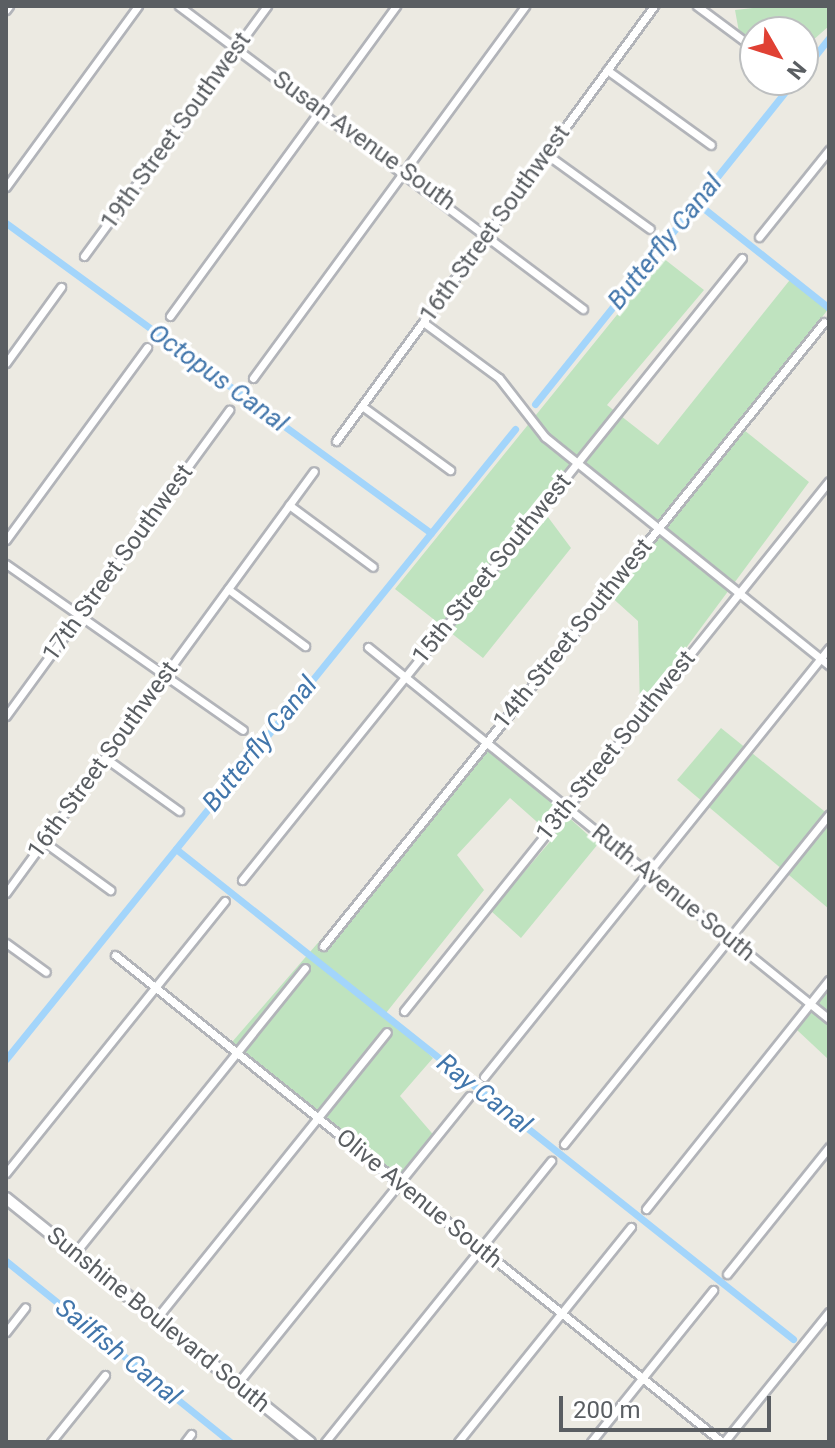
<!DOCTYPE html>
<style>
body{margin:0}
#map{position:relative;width:835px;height:1448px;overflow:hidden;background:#eceae2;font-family:Roboto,sans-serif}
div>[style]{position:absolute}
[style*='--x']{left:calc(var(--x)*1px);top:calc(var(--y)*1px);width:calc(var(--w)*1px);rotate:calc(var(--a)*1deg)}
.green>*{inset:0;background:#bfe3bf}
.canal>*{height:7px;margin:-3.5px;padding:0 3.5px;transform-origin:3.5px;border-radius:3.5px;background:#a3d5fb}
.roads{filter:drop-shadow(2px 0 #b2b4b9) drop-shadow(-2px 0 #b2b4b9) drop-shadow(0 2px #b2b4b9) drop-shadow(0 -2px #b2b4b9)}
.street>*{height:7px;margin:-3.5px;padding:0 3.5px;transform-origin:3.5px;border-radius:3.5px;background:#fff}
.secondary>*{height:10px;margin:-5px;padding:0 5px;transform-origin:5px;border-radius:5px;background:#fff}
span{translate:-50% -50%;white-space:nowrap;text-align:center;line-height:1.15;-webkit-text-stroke:7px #fff;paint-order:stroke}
.street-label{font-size:24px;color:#5a5e62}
.water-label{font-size:26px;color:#4276ab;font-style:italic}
.frame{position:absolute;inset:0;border:8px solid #5a5e62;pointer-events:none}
.north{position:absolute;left:739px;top:16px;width:80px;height:80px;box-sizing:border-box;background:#fff;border:2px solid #bdbfc0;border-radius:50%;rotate:129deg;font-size:22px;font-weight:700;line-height:32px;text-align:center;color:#5a5e62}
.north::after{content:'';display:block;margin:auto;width:28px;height:36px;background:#e04134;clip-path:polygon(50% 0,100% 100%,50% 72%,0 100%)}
.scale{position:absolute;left:559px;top:1396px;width:212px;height:36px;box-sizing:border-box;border:4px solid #5a5e62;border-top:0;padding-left:10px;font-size:24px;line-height:28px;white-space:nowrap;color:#5a5e62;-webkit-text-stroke:6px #fff;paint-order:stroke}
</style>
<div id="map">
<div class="green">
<i style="clip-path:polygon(772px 6px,829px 6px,829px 26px,803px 49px,803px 32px,755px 32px,755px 45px,739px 32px,735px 10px)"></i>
<i style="clip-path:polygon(663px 258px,704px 290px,607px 405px,658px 445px,793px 276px,829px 308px,739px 426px,809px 482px,640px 710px,638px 621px,608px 594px,657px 533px,573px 465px,539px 505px,571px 548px,483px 658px,395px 589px)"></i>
<i style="clip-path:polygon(721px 728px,829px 815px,829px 909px,677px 780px)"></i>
<i style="clip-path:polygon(489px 745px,598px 844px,521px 938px,491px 911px,554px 837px,510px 798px,457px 855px,484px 890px,386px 1013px,433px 1058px,400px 1096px,437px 1139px,404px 1180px,226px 1049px)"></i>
<i style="clip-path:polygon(829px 990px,829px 1060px,796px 1029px)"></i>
</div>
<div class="canal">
<i style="--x:803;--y:71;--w:42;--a:-51.8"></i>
<i style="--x:697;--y:203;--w:169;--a:38.5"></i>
<i style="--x:6;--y:223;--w:526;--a:36.11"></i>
<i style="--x:535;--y:404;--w:415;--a:-51.3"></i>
<i style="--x:176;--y:849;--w:788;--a:38.46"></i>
<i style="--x:6;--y:1059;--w:810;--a:-51.06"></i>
<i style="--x:6;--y:1261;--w:288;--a:38.9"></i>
</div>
<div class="roads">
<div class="street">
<i style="--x:179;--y:6;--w:505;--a:36.87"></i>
<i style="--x:697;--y:6;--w:72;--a:36.6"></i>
<i style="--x:6;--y:10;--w:5;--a:-53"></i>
<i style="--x:607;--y:70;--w:128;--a:35.8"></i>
<i style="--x:546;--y:154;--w:128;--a:35.8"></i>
<i style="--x:6;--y:187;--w:224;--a:-53.9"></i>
<i style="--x:759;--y:237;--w:112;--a:-51.2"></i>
<i style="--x:84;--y:256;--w:310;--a:-53.8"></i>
<i style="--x:170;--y:316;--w:384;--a:-53.9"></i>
<i style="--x:423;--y:322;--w:94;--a:36.4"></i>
<i style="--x:499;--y:378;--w:75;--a:52.1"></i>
<i style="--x:545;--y:437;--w:364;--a:38.8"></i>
<i style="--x:6;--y:363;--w:94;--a:-54.1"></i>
<i style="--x:253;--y:378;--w:461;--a:-53.8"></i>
<i style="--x:362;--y:406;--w:109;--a:36"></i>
<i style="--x:336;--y:441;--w:539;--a:-53.83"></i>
<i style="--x:289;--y:505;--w:104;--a:36.4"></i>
<i style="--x:6;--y:540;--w:239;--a:-53.8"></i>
<i style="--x:6;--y:564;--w:289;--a:35"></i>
<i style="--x:228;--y:589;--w:96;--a:36.5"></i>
<i style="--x:368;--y:647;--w:592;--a:38.9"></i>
<i style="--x:6;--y:716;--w:379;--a:-53.9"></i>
<i style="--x:105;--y:758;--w:91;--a:35.6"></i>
<i style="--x:44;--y:842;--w:82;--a:36"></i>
<i style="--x:242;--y:880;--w:798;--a:-51.21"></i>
<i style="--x:6;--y:893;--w:522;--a:-53.88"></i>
<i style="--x:6;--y:943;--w:49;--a:35.9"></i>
<i style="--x:323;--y:946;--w:800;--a:-51.24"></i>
<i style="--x:115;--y:955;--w:778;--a:38.74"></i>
<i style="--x:404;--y:1011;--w:679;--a:-51.27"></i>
<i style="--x:484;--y:1077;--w:551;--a:-51.19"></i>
<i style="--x:564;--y:1144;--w:423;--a:-51.2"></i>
<i style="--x:6;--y:1173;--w:349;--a:-51.2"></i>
<i style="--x:646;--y:1209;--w:293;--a:-51.4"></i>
<i style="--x:75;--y:1253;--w:366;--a:-51.1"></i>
<i style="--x:727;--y:1274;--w:163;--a:-51.2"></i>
<i style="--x:156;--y:1319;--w:368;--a:-51.2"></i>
<i style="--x:6;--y:1332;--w:31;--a:-52"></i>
<i style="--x:237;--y:1384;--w:370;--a:-51.1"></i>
<i style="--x:51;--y:1442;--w:86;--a:-51.1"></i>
<i style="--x:185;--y:1442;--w:10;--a:-53"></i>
<i style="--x:325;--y:1442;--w:361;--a:-51.2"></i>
<i style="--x:458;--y:1442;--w:276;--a:-51.2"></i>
<i style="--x:591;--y:1442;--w:195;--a:-51.2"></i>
<i style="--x:724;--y:1442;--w:167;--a:-51.1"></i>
</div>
<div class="secondary">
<i style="--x:6;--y:1198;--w:390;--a:38.8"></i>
</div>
</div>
<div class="street-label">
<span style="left:176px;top:131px;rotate:-54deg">19th Street Southwest</span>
<span style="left:364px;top:141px;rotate:36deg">Susan Avenue South</span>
<span style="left:495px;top:224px;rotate:-54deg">16th Street Southwest</span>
<span style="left:118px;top:563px;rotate:-54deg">17th Street Southwest</span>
<span style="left:492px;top:569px;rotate:-51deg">15th Street Southwest</span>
<span style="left:573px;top:634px;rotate:-51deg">14th Street Southwest</span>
<span style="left:616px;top:746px;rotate:-51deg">13th Street Southwest</span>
<span style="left:103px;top:760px;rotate:-54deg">16th Street Southwest</span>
<span style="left:673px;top:893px;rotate:39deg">Ruth Avenue South</span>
<span style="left:419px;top:1199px;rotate:39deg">Olive Avenue South</span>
<span style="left:158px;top:1320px;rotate:39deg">Sunshine Boulevard South</span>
</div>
<div class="water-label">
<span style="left:665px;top:242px;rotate:-51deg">Butterfly Canal</span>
<span style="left:218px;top:378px;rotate:36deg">Octopus Canal</span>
<span style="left:260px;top:744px;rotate:-51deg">Butterfly Canal</span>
<span style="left:484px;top:1094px;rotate:38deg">Ray Canal</span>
<span style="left:118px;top:1352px;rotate:39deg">Sailfish Canal</span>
</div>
<div class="frame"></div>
<div class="north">N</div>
<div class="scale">200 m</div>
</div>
